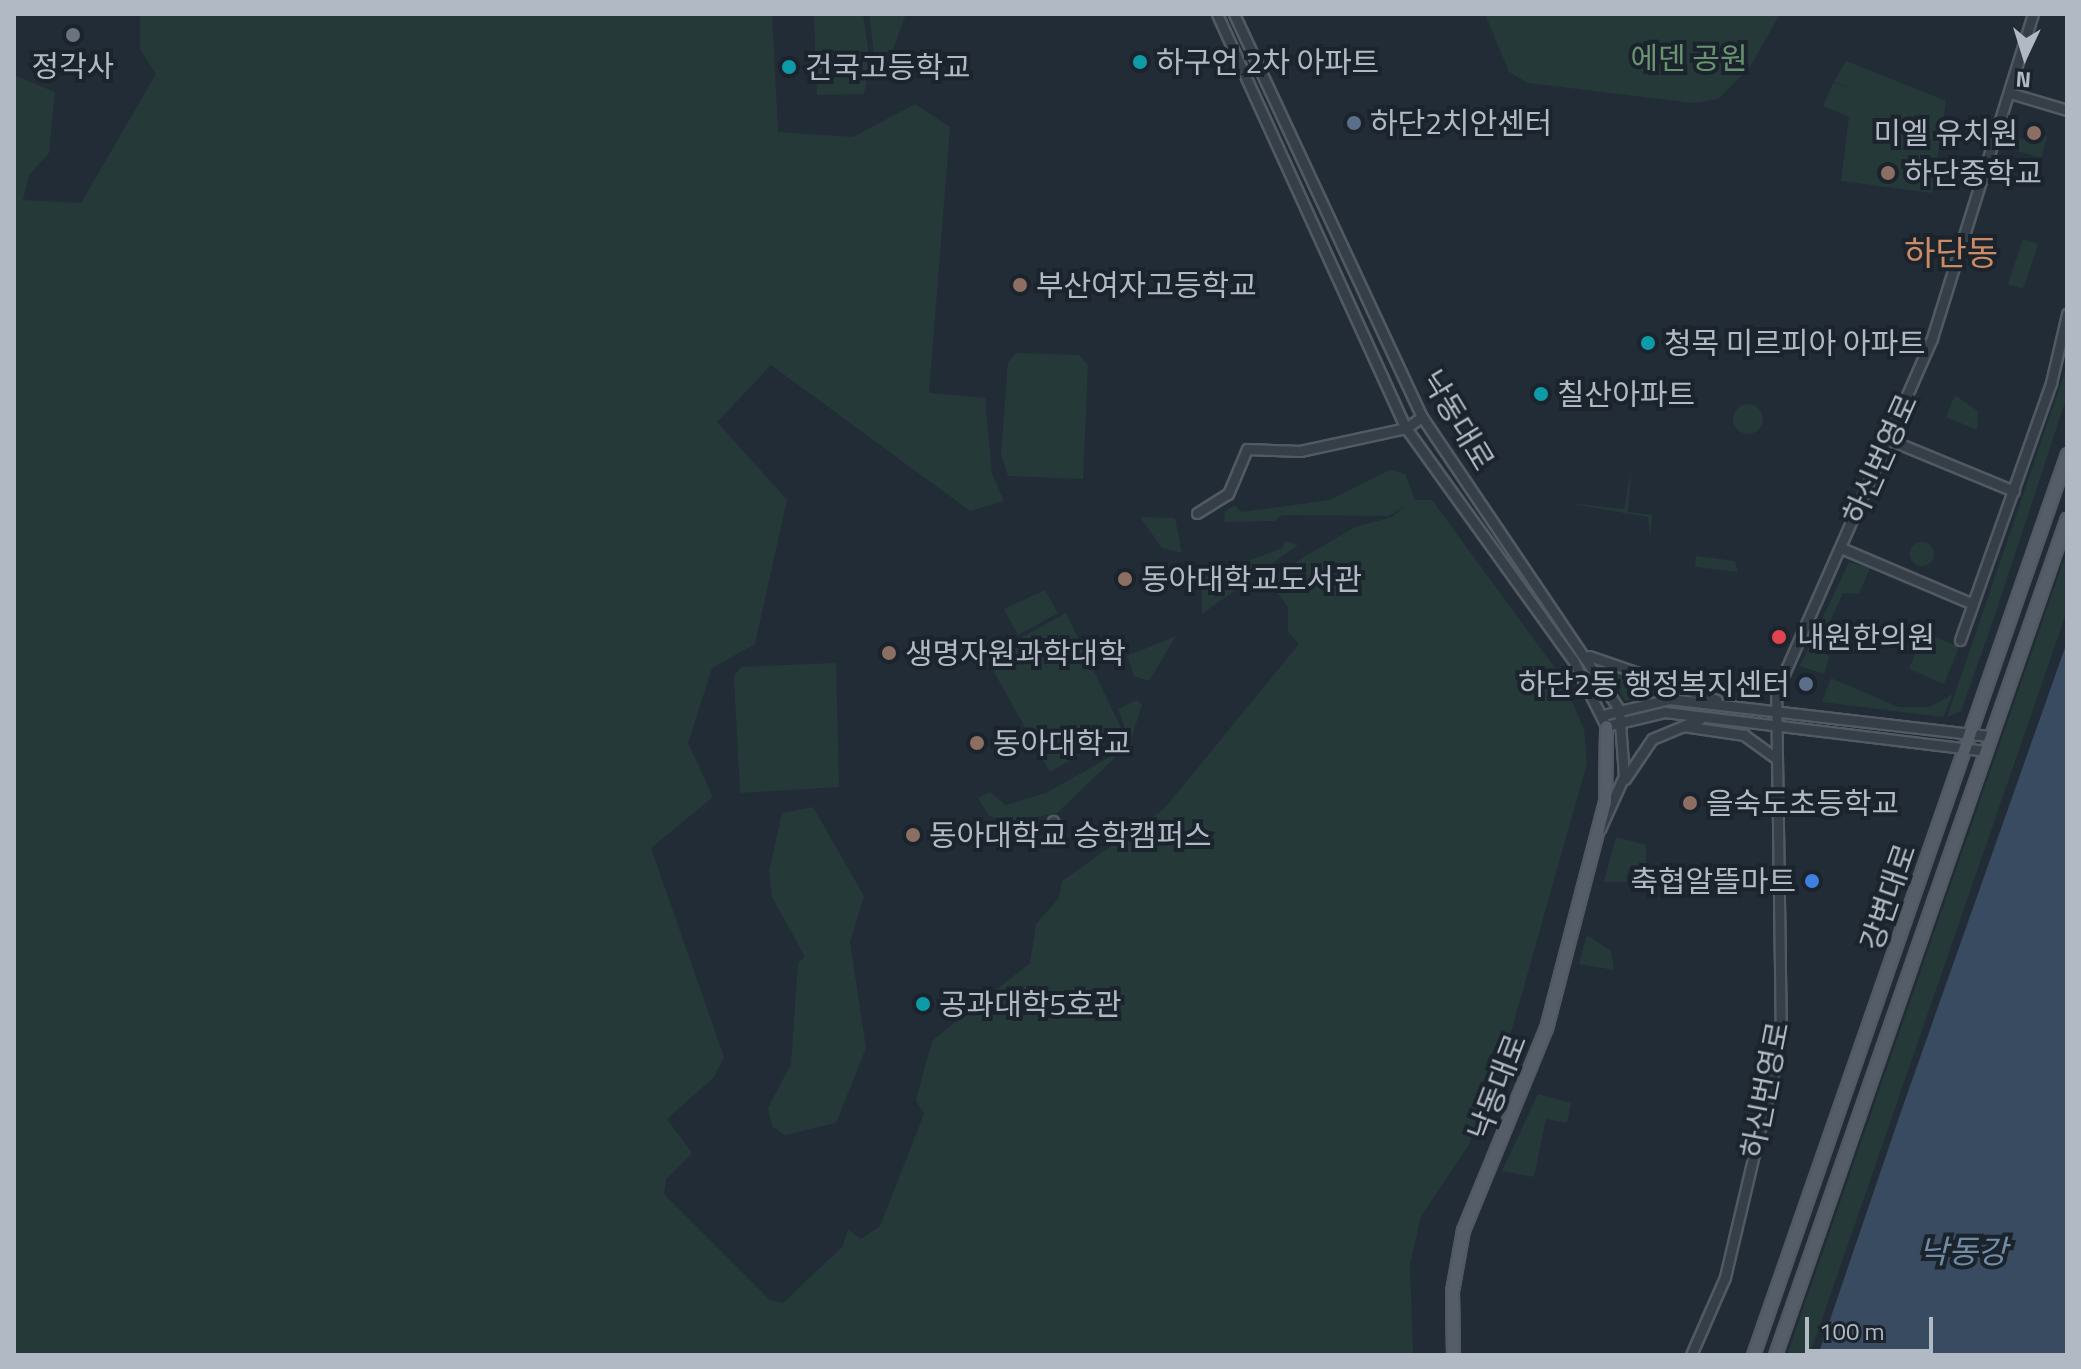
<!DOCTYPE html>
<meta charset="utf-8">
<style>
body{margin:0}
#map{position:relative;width:2081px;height:1369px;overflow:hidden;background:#222c37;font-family:"Titillium Web","Noto Sans KR",sans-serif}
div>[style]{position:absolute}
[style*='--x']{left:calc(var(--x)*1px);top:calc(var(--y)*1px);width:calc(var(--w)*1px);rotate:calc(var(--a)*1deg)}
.green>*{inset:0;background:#253939}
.round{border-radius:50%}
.water>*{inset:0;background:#394b60}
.roads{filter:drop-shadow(2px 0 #515962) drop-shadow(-2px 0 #515962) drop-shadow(0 2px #515962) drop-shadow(0 -2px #515962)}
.minor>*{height:9px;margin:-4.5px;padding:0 4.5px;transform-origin:4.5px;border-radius:4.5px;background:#363e48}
.major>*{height:11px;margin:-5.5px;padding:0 5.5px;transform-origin:5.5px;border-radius:5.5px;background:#545d68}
.dots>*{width:22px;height:22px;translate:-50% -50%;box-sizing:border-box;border:4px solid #1b232c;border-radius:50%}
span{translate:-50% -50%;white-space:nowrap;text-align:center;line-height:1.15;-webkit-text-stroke:8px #1b232c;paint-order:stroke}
.park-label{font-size:30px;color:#6a9371}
.poi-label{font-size:30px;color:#b1b9c4}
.left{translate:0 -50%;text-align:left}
.right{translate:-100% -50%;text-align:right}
.street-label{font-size:30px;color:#b1b9c4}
.water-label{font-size:32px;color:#738ca6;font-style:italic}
.quarter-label{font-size:34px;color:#cb8b64}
.frame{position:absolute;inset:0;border:16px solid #b1b9c4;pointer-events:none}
.north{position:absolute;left:1985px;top:16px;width:80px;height:80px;-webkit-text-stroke:6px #1b232c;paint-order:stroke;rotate:184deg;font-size:22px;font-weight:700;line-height:32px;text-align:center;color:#b1b9c4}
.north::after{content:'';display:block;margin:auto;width:28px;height:36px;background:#b1b9c4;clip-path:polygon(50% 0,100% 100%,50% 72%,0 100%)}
.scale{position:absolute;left:1805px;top:1317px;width:128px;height:36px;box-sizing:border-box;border:4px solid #b1b9c4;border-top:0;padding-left:10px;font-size:24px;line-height:28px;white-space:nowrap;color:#b1b9c4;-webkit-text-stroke:6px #1b232c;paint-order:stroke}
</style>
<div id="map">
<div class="green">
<i style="clip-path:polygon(140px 14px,772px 14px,778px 132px,853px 137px,915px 104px,950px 127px,929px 393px,985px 398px,992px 474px,1004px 501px,970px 511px,771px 365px,717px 422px,787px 500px,755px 644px,712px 668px,688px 743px,713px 797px,651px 848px,724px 1057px,714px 1077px,667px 1119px,692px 1153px,666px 1179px,664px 1194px,770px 1300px,783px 1303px,843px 1246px,848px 1229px,861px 1239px,880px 1226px,924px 1114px,916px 1100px,932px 1041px,1030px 963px,1036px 924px,1059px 898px,1062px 881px,1164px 809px,1299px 644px,1288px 632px,1288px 607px,1267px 579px,1355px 527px,1392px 517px,1405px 506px,1388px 516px,1282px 515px,1275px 521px,1225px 522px,1224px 513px,1234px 505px,1242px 512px,1330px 500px,1390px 470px,1405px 474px,1415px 500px,1432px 500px,1560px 675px,1584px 729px,1587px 763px,1506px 1050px,1468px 1146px,1421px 1216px,1410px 1265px,1413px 1355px,14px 1355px,14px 75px,55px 92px,49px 153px,29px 175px,23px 200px,81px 203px,156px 74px,140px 49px)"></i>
<i style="clip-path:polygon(814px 14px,863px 14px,870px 63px,864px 94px,817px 95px)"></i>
<i style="clip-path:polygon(869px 14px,906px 14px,883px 77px,876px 69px)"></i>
<i style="clip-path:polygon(1485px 14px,1780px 14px,1750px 67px,1718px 99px,1693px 103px,1528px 83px,1509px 72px)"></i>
<i style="clip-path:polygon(1846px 61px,1946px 101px,1932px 193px,1841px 181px,1849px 117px,1823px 106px,1833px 83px,1848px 87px,1834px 82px)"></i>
<i style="clip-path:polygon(2039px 133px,2047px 136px,2041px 158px,2013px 150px,2017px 137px,2036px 144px)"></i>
<i style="clip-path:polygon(2023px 239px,2038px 244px,2023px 289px,2008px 284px)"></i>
<i style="clip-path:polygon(1016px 353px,1079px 355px,1088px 365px,1083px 479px,1008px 476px,1001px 454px,1008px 362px)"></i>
<i style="clip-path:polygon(2067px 366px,2067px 396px,1993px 621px,1961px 711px,1947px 717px)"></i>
<i style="clip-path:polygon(1955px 395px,1978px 411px,1977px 430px,1946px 417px)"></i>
<i class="round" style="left:1733px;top:404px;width:30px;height:30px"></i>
<i style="clip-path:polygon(1631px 470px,1628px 512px,1652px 515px,1650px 537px,1648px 517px,1566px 503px,1624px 509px)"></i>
<i style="clip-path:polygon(1140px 517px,1175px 518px,1182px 553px,1162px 548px)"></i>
<i style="clip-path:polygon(1285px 541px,1298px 545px,1202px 614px,1202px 578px,1283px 548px)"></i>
<i class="round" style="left:1910px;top:542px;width:24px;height:24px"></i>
<i style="clip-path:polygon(2067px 551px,2067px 611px,1819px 1328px,1809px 1355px,1787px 1355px)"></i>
<i style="clip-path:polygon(1696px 556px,1735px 561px,1738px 572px,1695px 567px)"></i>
<i style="clip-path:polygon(1849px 562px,1870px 568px,1859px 594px,1843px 593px,1820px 643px,1829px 658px,1824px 674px,1800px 666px)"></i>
<i style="clip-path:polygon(1045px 590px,1058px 613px,1018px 635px,1004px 609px)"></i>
<i style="clip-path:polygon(1066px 613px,1122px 730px,1050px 772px,989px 663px,990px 655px)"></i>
<i style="clip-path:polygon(1924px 632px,1959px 647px,1944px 684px,1909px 669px)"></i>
<i style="clip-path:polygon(1176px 636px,1149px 681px,1134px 676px,1127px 656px)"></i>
<i style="clip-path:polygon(836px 663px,839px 787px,740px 793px,734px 676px,741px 667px)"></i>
<i style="clip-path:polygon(1608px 669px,1670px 690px,1625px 701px)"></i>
<i style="clip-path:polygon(1831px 678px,1898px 707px,1929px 707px,1953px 694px,1943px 717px,1822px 702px)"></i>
<i style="clip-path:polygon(1137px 700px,1142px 705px,1130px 742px,1118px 709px)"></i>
<i style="clip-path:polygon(1124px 749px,1057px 813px,1011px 822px,989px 816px,978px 798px,990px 792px,1006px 805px,1046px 793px)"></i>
<i style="clip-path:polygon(813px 807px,864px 896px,850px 942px,866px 1048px,836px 1123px,785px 1135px,772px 1126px,768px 1108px,791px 1064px,798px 963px,805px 957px,772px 897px,769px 872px,782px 813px)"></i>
<i style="clip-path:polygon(1616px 837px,1646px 845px,1646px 864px,1629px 868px,1626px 882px,1604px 882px)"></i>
<i style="clip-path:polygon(1587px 935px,1611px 951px,1614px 970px,1579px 964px)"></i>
<i style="clip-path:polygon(1538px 1094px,1571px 1103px,1567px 1123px,1546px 1119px,1534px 1177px,1502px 1171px)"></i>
</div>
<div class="water">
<i style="clip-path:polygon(2067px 642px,2067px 1355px,1818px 1355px,1904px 1103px)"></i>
</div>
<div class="roads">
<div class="minor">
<i style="--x:1217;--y:14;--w:455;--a:65.5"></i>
<i style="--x:1406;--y:428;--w:286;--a:54.3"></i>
<i style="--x:1573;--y:660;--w:74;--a:63.4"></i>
<i style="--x:1606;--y:726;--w:61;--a:-13.3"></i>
<i style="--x:1665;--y:712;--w:323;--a:6.9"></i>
<i style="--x:1234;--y:14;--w:445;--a:65"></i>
<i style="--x:1422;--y:417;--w:352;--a:56"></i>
<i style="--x:1619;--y:709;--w:67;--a:85.7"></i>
<i style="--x:1624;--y:776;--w:58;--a:114.4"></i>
<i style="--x:2010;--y:93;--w:59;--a:16.6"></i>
<i style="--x:1890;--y:440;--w:134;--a:22.4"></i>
<i style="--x:1197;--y:513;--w:36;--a:-32"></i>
<i style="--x:1228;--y:494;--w:49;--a:-67.1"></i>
<i style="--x:1247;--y:449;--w:53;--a:2.2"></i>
<i style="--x:1300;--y:451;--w:108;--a:-12.2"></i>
<i style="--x:1406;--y:428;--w:19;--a:-35"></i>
<i style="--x:1841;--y:548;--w:143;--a:23"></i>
<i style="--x:1960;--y:640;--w:273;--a:-70.5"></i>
<i style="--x:2051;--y:383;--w:71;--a:-76.9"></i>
<i style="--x:1589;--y:656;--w:135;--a:19"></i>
<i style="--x:1603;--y:715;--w:68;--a:-13.6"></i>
<i style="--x:1669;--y:699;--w:324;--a:6.6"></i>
<i style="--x:1683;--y:726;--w:62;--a:8.4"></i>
<i style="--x:1744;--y:735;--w:37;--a:36"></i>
<i style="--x:1625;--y:779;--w:48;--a:-56"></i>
<i style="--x:1652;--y:739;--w:52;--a:-22.6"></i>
<i style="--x:1053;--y:821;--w:11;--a:63"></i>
<i style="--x:1691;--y:1355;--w:85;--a:-66.4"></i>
<i style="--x:1725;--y:1277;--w:243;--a:-76.7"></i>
<i style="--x:1781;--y:1041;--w:349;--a:-90.8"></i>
<i style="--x:1776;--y:692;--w:387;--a:-66.2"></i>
<i style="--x:1932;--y:338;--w:339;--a:-72.7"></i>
</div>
<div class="major">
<i style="--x:1453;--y:1355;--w:64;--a:-90.9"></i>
<i style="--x:1452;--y:1291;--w:62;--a:-79.8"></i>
<i style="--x:1463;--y:1230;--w:218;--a:-67.7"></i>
<i style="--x:1546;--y:1028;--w:234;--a:-75.4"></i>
<i style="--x:1605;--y:802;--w:76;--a:-89.2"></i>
<i style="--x:1753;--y:1355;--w:954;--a:-70.79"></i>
<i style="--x:1775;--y:1355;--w:886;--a:-70.77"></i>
</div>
</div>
<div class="dots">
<i style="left:73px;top:35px;background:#6b7280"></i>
<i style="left:1140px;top:62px;background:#0f9aa8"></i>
<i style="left:789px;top:67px;background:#0f9aa8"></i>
<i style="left:1354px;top:123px;background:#5c6f8a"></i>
<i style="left:2034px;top:133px;background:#8d6e63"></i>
<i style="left:1888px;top:173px;background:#8d6e63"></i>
<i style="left:1020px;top:285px;background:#8d6e63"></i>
<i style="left:1648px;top:343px;background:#0f9aa8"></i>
<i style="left:1541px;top:394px;background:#0f9aa8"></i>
<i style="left:1125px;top:579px;background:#8d6e63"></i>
<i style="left:1779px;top:637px;background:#e0444e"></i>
<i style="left:889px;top:653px;background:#8d6e63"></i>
<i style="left:1806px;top:684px;background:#5c6f8a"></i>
<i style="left:977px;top:743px;background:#8d6e63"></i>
<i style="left:1690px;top:803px;background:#8d6e63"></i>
<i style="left:913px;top:835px;background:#8d6e63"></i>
<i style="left:1812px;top:881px;background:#3f7fe0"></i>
<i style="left:923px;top:1004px;background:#0f9aa8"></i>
</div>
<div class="park-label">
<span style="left:1689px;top:58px">에덴 공원</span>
</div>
<div class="poi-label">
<span class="left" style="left:1156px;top:62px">하구언 2차 아파트</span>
<span style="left:73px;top:66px">정각사</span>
<span class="left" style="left:805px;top:67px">건국고등학교</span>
<span class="left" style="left:1370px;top:123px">하단2치안센터</span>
<span class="right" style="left:2018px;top:133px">미엘 유치원</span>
<span class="left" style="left:1904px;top:173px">하단중학교</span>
<span class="left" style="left:1036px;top:285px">부산여자고등학교</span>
<span class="left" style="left:1664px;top:343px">청목 미르피아 아파트</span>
<span class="left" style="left:1557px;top:394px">칠산아파트</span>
<span class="left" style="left:1141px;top:579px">동아대학교도서관</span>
<span class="left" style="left:1797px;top:637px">내원한의원</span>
<span class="left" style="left:905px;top:653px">생명자원과학대학</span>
<span class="right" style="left:1790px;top:684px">하단2동 행정복지센터</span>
<span class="left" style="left:993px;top:743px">동아대학교</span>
<span class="left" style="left:1706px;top:803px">을숙도초등학교</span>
<span class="left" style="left:929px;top:835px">동아대학교 승학캠퍼스</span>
<span class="right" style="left:1796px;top:881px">축협알뜰마트</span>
<span class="left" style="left:939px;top:1004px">공과대학5호관</span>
</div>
<div class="street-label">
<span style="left:1458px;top:420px;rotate:59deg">낙동대로</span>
<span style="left:1880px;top:459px;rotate:-66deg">하신번영로</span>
<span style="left:1888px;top:897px;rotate:-71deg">강변대로</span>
<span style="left:1497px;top:1087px;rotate:-69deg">낙동대로</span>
<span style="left:1765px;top:1090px;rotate:-79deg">하신번영로</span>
</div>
<div class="water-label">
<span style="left:1963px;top:1251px">낙동강</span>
</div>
<div class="quarter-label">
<span style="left:1951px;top:253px">하단동</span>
</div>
<div class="frame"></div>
<div class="north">N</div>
<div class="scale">100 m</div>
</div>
